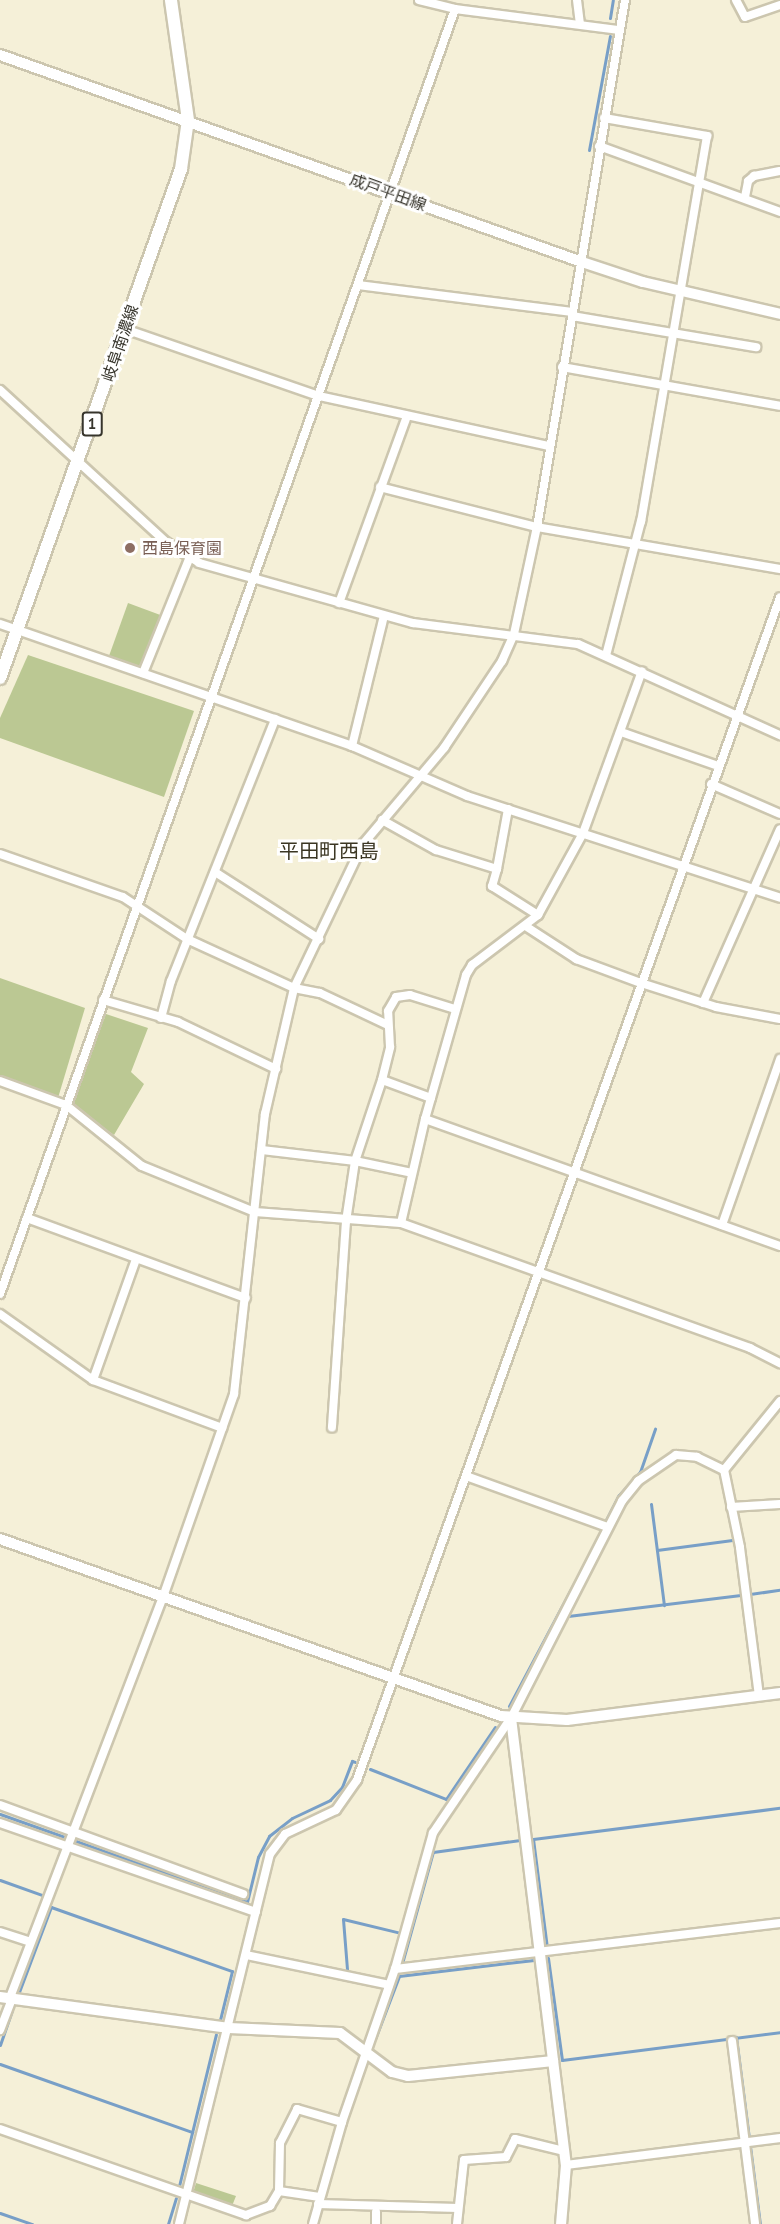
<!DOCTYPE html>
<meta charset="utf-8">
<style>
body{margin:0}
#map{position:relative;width:780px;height:2224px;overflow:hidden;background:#f5f0d8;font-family:"PT Sans","Noto Sans JP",sans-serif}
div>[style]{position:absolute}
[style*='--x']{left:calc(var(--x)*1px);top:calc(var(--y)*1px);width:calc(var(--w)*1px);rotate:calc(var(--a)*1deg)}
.green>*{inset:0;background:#bbc893}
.stream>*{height:3px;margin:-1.5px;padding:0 1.5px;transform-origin:1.5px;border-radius:1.5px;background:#789fc7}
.roads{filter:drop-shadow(2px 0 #ccc6af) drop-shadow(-2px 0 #ccc6af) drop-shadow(0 2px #ccc6af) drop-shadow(0 -2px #ccc6af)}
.street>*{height:8px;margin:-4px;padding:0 4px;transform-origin:4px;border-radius:4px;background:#fff}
.secondary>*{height:10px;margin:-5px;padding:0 5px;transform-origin:5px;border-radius:5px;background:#fff}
.primary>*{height:12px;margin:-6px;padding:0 6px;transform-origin:6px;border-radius:6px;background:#fff}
.dots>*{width:16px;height:16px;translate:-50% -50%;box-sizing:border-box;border:3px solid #fff;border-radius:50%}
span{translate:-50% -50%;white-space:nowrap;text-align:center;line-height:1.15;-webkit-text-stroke:6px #fff;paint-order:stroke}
.shield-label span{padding:2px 4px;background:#fff;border:2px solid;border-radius:4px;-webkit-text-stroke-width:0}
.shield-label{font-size:15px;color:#37352c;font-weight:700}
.street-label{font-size:16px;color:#37352c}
.education-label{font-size:16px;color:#785e54}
.left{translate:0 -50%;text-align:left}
.quarter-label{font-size:20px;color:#3b3623}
</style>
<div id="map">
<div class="green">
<i style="clip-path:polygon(128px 603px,163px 616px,142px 668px,109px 656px)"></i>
<i style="clip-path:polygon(28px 655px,194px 711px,164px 797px,0 738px,0 718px)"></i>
<i style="clip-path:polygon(0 978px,85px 1008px,58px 1098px,0 1077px)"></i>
<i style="clip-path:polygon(106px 1014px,148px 1028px,131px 1072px,144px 1084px,114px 1135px,71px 1106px)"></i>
<i style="clip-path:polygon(196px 2183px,236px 2196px,232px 2206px,193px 2193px)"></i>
</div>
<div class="stream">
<i style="--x:610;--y:18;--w:18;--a:-81"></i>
<i style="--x:589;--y:150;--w:116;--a:-79.6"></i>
<i style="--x:651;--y:1504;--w:102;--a:82.7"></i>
<i style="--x:605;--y:1522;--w:30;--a:-63"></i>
<i style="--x:619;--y:1495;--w:31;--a:-48"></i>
<i style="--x:640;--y:1472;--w:46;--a:-70.8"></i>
<i style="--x:657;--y:1550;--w:76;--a:-7.6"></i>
<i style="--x:750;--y:1594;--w:30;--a:-8"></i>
<i style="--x:568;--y:1616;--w:174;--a:-6.9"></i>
<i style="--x:509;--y:1706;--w:199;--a:-62.1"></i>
<i style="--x:370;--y:1769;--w:82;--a:21.5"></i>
<i style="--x:446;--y:1799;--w:87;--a:-55.8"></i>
<i style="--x:0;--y:1814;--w:262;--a:19.6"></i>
<i style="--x:247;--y:1902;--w:46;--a:-76.3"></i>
<i style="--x:258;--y:1857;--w:24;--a:-62"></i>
<i style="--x:269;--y:1836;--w:29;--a:-38"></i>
<i style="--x:292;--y:1818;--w:42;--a:-25.3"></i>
<i style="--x:330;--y:1800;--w:18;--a:-47"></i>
<i style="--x:342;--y:1787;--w:28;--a:-69"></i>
<i style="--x:352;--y:1761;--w:3;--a:18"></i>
<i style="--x:0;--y:1880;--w:45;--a:19.7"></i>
<i style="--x:547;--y:1948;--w:110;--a:-97.3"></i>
<i style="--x:533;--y:1839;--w:249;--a:-7.2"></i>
<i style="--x:548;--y:1958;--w:103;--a:82.2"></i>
<i style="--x:562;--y:2060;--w:220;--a:-7.3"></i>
<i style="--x:401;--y:1967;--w:119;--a:-74.5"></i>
<i style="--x:433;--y:1852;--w:88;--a:-7.9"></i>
<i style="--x:347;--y:1969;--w:50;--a:-94.6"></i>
<i style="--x:343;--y:1919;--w:60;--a:13.6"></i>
<i style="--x:19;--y:1992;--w:91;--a:-69.4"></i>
<i style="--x:51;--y:1907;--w:192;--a:19.5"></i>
<i style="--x:232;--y:1971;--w:50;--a:103.8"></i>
<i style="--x:736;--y:2037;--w:189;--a:82.7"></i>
<i style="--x:375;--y:2039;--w:67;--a:-69.1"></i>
<i style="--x:399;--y:1976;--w:136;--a:-6.8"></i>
<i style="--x:0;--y:2045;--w:36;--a:-71"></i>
<i style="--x:0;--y:2064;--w:204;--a:19.5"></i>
<i style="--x:179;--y:2186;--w:156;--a:-76.3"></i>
<i style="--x:0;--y:2213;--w:34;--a:19"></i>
<i style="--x:168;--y:2224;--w:27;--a:-73"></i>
</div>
<div class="roads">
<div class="street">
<i style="--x:419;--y:0;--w:37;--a:14"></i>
<i style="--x:455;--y:9;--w:166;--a:7.3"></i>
<i style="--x:577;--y:0;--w:24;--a:83"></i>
<i style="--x:736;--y:0;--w:19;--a:62"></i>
<i style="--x:745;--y:17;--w:37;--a:-19"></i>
<i style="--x:604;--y:118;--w:105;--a:9.9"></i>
<i style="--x:707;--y:136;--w:391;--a:99.7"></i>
<i style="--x:641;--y:521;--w:138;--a:104.6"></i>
<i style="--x:599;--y:146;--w:193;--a:20"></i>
<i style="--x:745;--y:197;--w:16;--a:-79"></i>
<i style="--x:748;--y:181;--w:8;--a:-40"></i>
<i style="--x:754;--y:176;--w:26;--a:-11"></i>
<i style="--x:358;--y:285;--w:216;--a:7.2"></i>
<i style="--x:572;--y:316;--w:187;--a:9.6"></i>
<i style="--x:125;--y:329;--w:205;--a:19.1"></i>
<i style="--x:319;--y:396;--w:234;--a:12.3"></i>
<i style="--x:562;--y:367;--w:221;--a:10.1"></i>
<i style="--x:0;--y:390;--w:225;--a:42.5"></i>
<i style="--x:166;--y:542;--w:39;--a:32"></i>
<i style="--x:199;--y:563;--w:222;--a:15.7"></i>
<i style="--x:413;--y:623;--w:166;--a:7.3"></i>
<i style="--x:578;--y:644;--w:222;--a:24.3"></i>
<i style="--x:380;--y:487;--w:162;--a:14.3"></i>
<i style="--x:537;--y:527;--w:247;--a:9.8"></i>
<i style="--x:339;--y:603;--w:199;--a:-70"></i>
<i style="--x:0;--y:624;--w:373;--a:19.1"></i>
<i style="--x:352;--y:746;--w:125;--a:23.5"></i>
<i style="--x:467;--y:796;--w:329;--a:18"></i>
<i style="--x:143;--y:673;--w:123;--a:-68"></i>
<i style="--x:621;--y:732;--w:103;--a:19.3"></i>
<i style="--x:352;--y:746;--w:134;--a:-76.2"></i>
<i style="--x:711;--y:784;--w:75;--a:23.5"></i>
<i style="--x:382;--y:820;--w:62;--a:29.1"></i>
<i style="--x:436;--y:850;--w:64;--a:17.3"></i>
<i style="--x:497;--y:869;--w:18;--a:106"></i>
<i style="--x:492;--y:886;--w:54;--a:32.2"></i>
<i style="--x:0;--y:854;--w:130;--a:19.3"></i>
<i style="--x:123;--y:897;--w:77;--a:33.3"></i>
<i style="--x:187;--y:939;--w:118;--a:24.6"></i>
<i style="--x:294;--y:988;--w:26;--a:11"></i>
<i style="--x:320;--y:993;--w:73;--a:25.2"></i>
<i style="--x:497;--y:869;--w:61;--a:-79.6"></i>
<i style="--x:215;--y:872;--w:124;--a:32.8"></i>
<i style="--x:527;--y:927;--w:59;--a:33.1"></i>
<i style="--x:576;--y:959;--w:69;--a:20.3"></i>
<i style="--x:641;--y:983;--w:79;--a:17.7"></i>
<i style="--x:716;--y:1007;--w:65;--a:10.6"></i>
<i style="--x:103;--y:1000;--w:78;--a:16.3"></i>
<i style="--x:178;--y:1022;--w:109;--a:25.6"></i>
<i style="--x:703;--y:1003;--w:190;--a:-66.1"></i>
<i style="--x:161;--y:1018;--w:38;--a:-75"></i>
<i style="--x:171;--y:981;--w:282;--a:-68.3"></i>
<i style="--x:382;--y:1080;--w:85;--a:108.4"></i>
<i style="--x:355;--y:1161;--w:58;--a:11.9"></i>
<i style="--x:0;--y:1081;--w:70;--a:20"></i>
<i style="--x:66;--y:1105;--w:97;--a:38.8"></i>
<i style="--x:142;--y:1166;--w:122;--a:22.2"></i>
<i style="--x:255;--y:1212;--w:146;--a:4.3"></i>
<i style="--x:401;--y:1223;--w:371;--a:19.7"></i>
<i style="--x:750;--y:1348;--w:34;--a:27"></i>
<i style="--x:431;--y:1098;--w:52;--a:-159.8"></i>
<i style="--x:382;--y:1080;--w:34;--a:-76"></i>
<i style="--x:390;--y:1047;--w:36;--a:-93"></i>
<i style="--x:388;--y:1011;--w:16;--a:-60"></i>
<i style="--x:396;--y:997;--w:14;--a:-8"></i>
<i style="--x:410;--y:995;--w:47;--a:17.3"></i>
<i style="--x:425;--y:1119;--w:377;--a:19.7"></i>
<i style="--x:262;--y:1150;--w:94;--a:6.7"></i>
<i style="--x:355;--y:1161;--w:61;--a:98.5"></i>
<i style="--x:346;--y:1221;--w:207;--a:93.9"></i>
<i style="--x:27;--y:1218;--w:233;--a:20.1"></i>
<i style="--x:401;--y:1223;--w:107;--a:-77"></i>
<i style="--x:425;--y:1119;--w:150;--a:-74.1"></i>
<i style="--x:466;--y:975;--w:12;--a:-59"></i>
<i style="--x:472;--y:965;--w:83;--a:-37.1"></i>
<i style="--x:538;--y:915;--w:94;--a:-61.2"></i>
<i style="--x:583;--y:833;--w:172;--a:-70"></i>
<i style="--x:722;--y:1225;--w:176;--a:-70.7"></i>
<i style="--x:0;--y:1294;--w:1363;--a:-70.5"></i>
<i style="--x:0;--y:1314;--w:114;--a:35.4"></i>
<i style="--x:93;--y:1380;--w:138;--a:20.4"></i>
<i style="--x:93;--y:1380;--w:128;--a:-70.4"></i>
<i style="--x:466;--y:1476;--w:151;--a:19.8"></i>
<i style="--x:731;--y:1507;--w:49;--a:-3.5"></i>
<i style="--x:759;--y:1696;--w:150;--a:-97.3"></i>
<i style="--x:740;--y:1547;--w:79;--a:-101.7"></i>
<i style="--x:724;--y:1470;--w:89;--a:-50.9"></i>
<i style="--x:0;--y:1805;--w:259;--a:20.1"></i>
<i style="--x:0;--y:1823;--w:271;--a:19.2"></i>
<i style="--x:0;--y:1932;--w:32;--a:18"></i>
<i style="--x:246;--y:1955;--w:146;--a:11.8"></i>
<i style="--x:395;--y:1969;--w:388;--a:-6.8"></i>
<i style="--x:9;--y:2000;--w:431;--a:-69.1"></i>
<i style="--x:163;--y:1597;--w:215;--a:-70.7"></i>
<i style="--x:234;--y:1394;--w:282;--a:-83.7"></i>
<i style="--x:265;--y:1114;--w:129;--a:-77"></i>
<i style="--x:294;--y:988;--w:160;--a:-64.4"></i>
<i style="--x:363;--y:844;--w:126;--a:-49.8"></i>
<i style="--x:444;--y:748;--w:105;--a:-56.3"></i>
<i style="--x:502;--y:661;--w:30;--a:-66"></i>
<i style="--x:514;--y:634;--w:109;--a:-77.9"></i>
<i style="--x:537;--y:527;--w:534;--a:-80.52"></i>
<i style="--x:0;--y:2030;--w:31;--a:-69"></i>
<i style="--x:732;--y:2041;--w:184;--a:82.8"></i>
<i style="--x:0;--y:2129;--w:261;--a:19.3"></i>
<i style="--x:246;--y:2215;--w:26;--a:-21"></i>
<i style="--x:270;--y:2206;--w:17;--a:-59"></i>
<i style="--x:279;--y:2191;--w:41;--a:8.3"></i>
<i style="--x:566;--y:2165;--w:216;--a:-7.2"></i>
<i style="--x:279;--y:2191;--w:48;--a:-88.8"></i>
<i style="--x:280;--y:2143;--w:38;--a:-63"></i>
<i style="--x:297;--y:2109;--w:47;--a:16.1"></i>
<i style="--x:318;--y:2204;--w:140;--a:1.6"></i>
<i style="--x:179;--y:2224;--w:381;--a:-76.2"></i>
<i style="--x:270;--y:1854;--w:25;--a:-53"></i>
<i style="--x:285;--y:1834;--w:56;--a:-25.2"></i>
<i style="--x:336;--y:1810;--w:37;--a:-55"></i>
<i style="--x:357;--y:1780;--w:1256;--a:-70.32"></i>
<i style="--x:313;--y:2224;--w:106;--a:-74.1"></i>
<i style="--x:342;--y:2122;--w:162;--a:-70.9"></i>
<i style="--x:395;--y:1969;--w:141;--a:-74.4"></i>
<i style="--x:433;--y:1833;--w:139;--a:-55.9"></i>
<i style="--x:511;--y:1718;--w:244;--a:-62.9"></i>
<i style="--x:622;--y:1501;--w:26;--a:-51"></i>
<i style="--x:638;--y:1481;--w:46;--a:-34.4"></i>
<i style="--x:676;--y:1455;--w:21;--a:5"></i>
<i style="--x:697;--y:1457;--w:30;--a:26"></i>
<i style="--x:376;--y:2224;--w:12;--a:-90"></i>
<i style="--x:457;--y:2224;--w:64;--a:-83.8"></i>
<i style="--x:464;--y:2160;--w:42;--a:-4.1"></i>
<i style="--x:506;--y:2157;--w:20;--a:-63"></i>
<i style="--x:515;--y:2139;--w:50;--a:13.8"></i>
</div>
<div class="secondary">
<i style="--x:0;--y:55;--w:615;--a:19.58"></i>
<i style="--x:579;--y:261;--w:67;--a:18.2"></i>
<i style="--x:643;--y:282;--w:141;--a:13.1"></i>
<i style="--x:0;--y:1539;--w:531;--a:19.46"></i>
<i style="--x:501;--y:1716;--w:66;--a:3.5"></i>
<i style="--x:567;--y:1720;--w:215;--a:-7.2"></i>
<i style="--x:511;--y:1718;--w:450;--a:83"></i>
<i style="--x:566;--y:2165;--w:59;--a:94.8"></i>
<i style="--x:0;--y:1997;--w:231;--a:7.7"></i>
<i style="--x:229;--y:2028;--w:111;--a:2.6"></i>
<i style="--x:340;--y:2033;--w:65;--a:36.9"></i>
<i style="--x:392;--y:2072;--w:16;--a:14"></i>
<i style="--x:408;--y:2076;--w:146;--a:-5.9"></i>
</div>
<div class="primary">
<i style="--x:0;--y:678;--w:540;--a:-70.42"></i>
<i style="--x:181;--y:169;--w:49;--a:-81.9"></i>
<i style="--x:188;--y:120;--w:121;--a:-98.1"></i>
</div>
</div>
<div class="dots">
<i style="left:130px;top:548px;background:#8d6e63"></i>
</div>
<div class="shield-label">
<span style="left:92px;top:424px">1</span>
</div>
<div class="street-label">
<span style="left:388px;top:192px;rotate:20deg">成戸平田線</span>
<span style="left:120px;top:343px;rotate:-71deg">岐阜南濃線</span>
</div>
<div class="education-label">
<span class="left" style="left:142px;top:548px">西島保育園</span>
</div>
<div class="quarter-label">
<span style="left:329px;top:851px">平田町西島</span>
</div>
</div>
